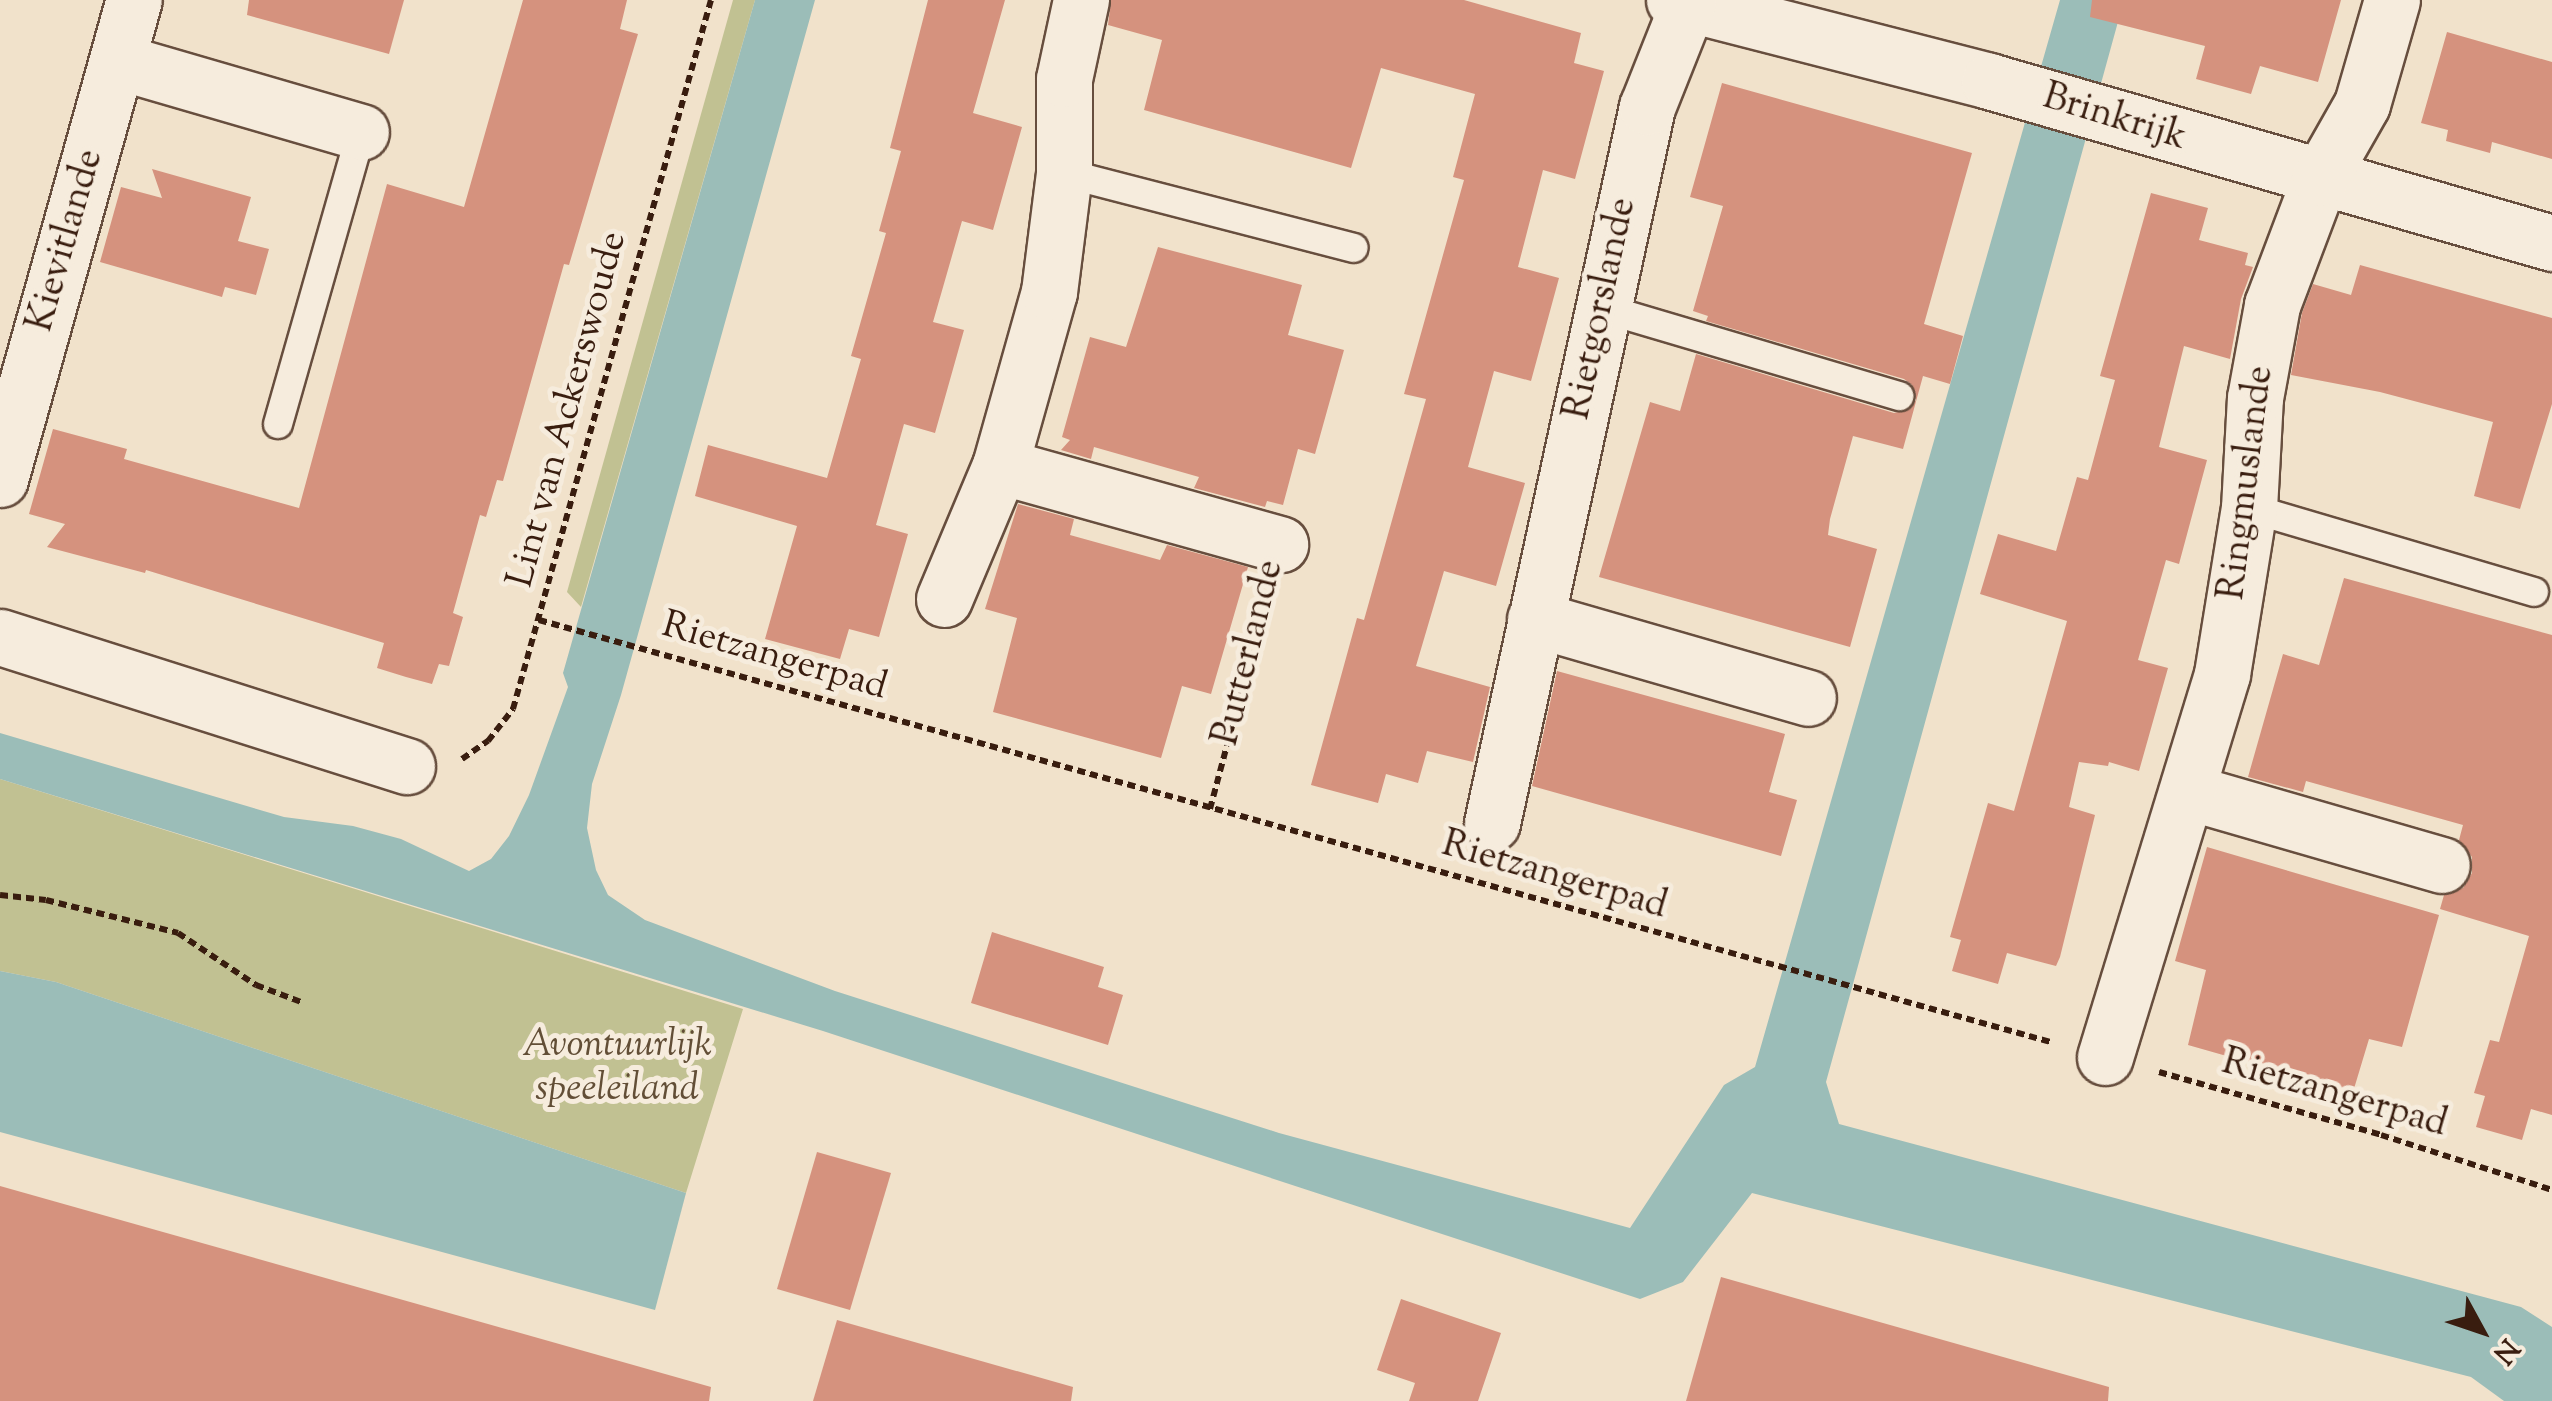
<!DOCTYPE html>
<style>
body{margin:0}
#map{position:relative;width:2552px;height:1401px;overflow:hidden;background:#f1e2cb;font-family:"Sorts Mill Goudy",serif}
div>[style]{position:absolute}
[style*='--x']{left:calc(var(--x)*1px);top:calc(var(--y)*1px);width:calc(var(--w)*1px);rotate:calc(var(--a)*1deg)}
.green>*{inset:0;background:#c1c192}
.water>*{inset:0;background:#9bbdb8}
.building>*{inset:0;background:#d5927e}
.path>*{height:6px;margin-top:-3px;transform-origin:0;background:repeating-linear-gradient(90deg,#391d0f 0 8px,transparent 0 13px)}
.roads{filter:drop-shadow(2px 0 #674e3e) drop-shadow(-2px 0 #674e3e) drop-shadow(0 2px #674e3e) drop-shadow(0 -2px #674e3e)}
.service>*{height:28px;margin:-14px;padding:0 14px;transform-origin:14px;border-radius:14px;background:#f6ecdd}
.minor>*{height:55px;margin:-27.5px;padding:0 27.5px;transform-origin:27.5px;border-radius:27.5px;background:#f6ecdd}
span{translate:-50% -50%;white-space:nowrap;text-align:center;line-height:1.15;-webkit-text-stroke:10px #f6ecdd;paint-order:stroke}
.street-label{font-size:38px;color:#391d0f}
.park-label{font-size:38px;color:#624e36;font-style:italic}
.north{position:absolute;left:2432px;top:1281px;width:100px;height:100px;-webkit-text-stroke:8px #f6ecdd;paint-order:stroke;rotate:130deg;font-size:28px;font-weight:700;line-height:40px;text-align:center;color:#391d0f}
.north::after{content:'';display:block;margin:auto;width:35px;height:45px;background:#391d0f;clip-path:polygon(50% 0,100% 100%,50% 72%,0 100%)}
</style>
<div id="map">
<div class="green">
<i style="clip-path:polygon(733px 0,755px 0,581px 607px,567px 592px)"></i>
<i style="clip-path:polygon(0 779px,743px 1009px,686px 1193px,56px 982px,0 971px)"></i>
</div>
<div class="water">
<i style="clip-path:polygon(755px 0,815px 0,621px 695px,592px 784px,587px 828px,596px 870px,608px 895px,645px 920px,835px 991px,1279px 1133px,1630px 1228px,1724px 1085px,1755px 1067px,2060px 0,2124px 0,1826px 1082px,1839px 1124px,2521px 1307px,2552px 1327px,2552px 1401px,2504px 1401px,2471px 1377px,1752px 1193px,1683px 1282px,1640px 1299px,823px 1031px,0 779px,0 733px,284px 817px,353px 826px,401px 839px,469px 871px,491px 859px,509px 836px,529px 795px,568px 687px,563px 673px)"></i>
<i style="clip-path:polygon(0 971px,56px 982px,686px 1193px,655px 1310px,0 1132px)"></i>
</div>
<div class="building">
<i style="clip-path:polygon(249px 0,404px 0,389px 54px,247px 15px)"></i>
<i style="clip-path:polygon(523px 0,627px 0,620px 29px,638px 34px,569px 265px,564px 264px,503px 481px,497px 480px,486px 517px,480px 515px,453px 613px,463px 617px,449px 666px,439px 664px,432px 684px,406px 677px,377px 668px,384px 643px,146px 570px,145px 573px,47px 547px,65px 524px,29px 514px,53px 429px,127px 449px,124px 459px,299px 508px,387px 184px,464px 207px)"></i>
<i style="clip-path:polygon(928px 0,1005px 0,973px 113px,1022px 127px,993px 230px,962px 221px,933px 322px,964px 330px,935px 433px,904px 424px,876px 525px,908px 534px,879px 637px,849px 629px,840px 659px,765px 639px,797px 526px,695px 496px,708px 445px,827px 478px,861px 359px,851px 356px,886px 233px,879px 231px,901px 151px,890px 148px)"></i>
<i style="clip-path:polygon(1111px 0,1464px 0,1581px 33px,1574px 63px,1604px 71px,1575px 179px,1543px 170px,1518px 267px,1559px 278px,1531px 381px,1494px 371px,1468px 467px,1525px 483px,1496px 586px,1444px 571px,1416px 666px,1490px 687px,1473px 762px,1427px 751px,1418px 783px,1386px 774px,1378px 803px,1311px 785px,1357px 618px,1364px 620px,1426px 399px,1404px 394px,1464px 180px,1453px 177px,1475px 94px,1381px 68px,1351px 168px,1144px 110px,1162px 40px,1108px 25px)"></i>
<i style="clip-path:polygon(2092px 0,2341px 0,2318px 82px,2260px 66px,2251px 94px,2196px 79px,2205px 46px,2090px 17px)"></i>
<i style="clip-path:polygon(2447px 32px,2552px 62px,2552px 159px,2492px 142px,2490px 153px,2446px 141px,2448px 130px,2421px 123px)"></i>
<i style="clip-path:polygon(1722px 83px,1972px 153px,1924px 324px,1963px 336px,1950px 384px,1923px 376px,1903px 449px,1853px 436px,1830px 519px,1828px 535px,1877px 549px,1850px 647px,1599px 577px,1650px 402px,1680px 411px,1696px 354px,1894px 413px,1910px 409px,1916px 400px,1912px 385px,1904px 379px,1706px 321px,1708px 316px,1693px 311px,1723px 206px,1690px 197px)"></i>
<i style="clip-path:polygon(152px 169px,251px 197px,238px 241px,269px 249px,256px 295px,225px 287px,222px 297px,100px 262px,121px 187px,162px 198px)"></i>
<i style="clip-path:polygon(2151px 193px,2208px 208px,2199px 240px,2248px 253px,2245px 265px,2253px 267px,2241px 299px,2230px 359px,2184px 346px,2159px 447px,2207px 460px,2179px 564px,2166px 560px,2138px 660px,2168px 668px,2139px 771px,2109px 762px,2108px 766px,2079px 762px,2069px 807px,2095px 815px,2060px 957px,2056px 966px,2007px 953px,1998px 984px,1952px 971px,1961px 940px,1950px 937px,1988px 803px,2014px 811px,2067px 621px,1980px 594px,1998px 534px,2056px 551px,2077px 477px,2088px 480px,2115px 380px,2100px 376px)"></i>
<i style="clip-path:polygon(1158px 247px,1302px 285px,1288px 335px,1344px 350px,1315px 454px,1298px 449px,1283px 505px,1267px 501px,1265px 507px,1194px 488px,1199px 477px,1094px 447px,1091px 459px,1061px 450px,1070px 440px,1062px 437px,1090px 337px,1126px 347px)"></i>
<i style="clip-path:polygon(2360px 265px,2552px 318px,2552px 404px,2520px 509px,2474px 496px,2493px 422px,2380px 392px,2291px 375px,2302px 313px,2313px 284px,2351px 295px)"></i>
<i style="clip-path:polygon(1018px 504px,1074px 519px,1070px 535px,1160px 560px,1167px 545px,1248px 567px,1211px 694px,1182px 686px,1161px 758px,993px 712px,1017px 618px,985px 609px)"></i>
<i style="clip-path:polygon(2344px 578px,2552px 635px,2552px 1115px,2531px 1109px,2522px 1140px,2476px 1127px,2485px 1096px,2474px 1093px,2490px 1040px,2499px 1042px,2529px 936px,2440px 909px,2444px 895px,2463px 888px,2472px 873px,2472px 857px,2459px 840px,2463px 825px,2306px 781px,2303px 792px,2248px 777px,2283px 654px,2319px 665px)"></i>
<i style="clip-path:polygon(1557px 671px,1785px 734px,1769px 792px,1797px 800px,1781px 856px,1532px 786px)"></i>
<i style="clip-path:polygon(2207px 847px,2439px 915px,2402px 1047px,2369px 1039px,2353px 1092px,2188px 1045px,2206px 970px,2175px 961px)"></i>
<i style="clip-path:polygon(992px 932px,1104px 967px,1098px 987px,1123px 995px,1108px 1045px,971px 1003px)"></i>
<i style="clip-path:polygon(817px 1152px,891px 1173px,850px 1310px,777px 1289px)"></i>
<i style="clip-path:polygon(0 1186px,711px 1387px,709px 1401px,0 1401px)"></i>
<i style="clip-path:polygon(1721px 1277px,2109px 1387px,2108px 1401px,1686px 1401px)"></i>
<i style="clip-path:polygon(1401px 1299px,1501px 1333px,1478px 1401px,1409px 1401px,1415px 1383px,1377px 1370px)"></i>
<i style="clip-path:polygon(837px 1320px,1073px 1387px,1071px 1401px,813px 1401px)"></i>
</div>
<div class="path">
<i style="--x:539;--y:620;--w:1569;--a:15.6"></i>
<i style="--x:462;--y:759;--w:32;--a:-35"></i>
<i style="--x:488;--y:741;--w:41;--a:-52"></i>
<i style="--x:513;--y:709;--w:736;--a:-74.4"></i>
<i style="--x:1210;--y:809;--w:218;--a:-75.1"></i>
<i style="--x:0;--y:895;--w:46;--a:6.2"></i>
<i style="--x:46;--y:900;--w:136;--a:14"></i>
<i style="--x:178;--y:933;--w:94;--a:33.7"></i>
<i style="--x:256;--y:985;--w:51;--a:20.6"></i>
<i style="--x:2159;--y:1072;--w:231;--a:15.8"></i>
<i style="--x:2381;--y:1135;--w:180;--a:17.8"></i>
</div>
<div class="roads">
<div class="service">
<i style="--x:1064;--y:173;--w:299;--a:14.5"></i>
<i style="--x:1605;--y:309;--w:307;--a:16.5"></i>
<i style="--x:278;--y:424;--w:304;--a:-74.1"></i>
<i style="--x:2249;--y:508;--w:297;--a:16.4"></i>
</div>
<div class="minor">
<i style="--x:1674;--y:0;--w:325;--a:14.4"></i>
<i style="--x:1989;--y:81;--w:586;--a:16.05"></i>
<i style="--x:117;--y:61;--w:254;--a:16.2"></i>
<i style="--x:1000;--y:466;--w:291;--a:15.6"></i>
<i style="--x:0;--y:479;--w:497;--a:-74.4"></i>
<i style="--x:944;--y:599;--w:144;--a:-67.2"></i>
<i style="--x:1000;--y:466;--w:181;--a:-74.3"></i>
<i style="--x:1049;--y:292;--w:120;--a:-82.8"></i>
<i style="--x:1064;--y:173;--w:94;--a:-90"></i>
<i style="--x:1064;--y:79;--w:81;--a:-77.9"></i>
<i style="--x:1535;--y:619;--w:284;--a:16.1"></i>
<i style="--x:0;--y:637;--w:427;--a:17.6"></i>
<i style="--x:2189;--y:792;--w:263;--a:16.1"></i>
<i style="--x:1492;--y:823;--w:733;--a:-77.79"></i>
<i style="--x:1647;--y:107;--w:111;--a:-68.3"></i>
<i style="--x:2105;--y:1057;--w:400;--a:-73"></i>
<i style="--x:2222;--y:674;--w:168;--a:-80.8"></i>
<i style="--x:2249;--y:508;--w:110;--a:-86.9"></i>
<i style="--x:2255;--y:398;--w:95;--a:-79.6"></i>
<i style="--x:2272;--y:305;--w:136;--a:-69.3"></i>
<i style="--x:2320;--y:178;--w:85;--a:-60.4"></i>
<i style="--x:2362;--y:104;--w:108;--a:-73.9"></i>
</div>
</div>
<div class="street-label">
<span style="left:2114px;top:119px;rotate:17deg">Brinkrijk</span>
<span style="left:67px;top:241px;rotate:-74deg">Kievitlande</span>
<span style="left:1602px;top:309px;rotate:-78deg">Rietgorslande</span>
<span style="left:569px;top:410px;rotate:-75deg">Lint van Ackerswoude</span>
<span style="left:2248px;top:483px;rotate:-83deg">Ringmuslande</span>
<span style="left:1250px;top:653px;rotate:-76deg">Putterlande</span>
<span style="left:774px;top:658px;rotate:16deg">Rietzangerpad</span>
<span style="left:1554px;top:877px;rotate:16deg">Rietzangerpad</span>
<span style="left:2334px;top:1095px;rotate:16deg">Rietzangerpad</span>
</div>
<div class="park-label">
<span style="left:617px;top:1069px">Avontuurlijk<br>speeleiland</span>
</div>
<div class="north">N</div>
</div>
